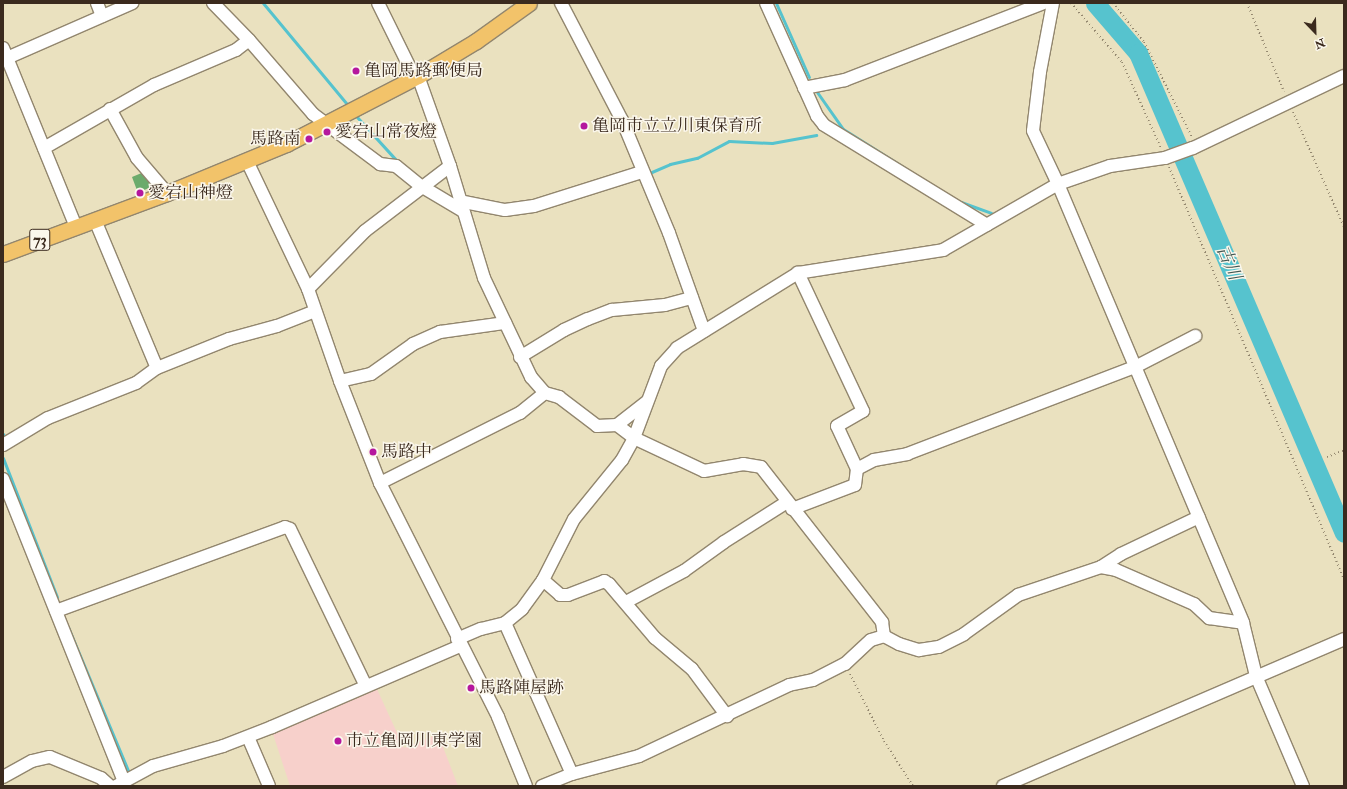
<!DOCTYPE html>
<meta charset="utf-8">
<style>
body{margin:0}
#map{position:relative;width:1347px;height:789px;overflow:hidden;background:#eae1bf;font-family:"IM FELL Double Pica","Noto Serif JP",serif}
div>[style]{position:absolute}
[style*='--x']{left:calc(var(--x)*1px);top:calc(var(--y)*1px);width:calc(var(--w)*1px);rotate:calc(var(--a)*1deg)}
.built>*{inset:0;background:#f7d0cb}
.forest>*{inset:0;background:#6cab6c}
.stream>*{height:3px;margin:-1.5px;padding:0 1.5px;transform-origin:1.5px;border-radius:1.5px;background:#56c3ce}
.river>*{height:19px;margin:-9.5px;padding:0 9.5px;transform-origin:9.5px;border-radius:9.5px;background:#56c3ce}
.path>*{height:2px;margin-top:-1px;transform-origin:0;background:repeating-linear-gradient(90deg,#92866e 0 1px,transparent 0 4px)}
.roads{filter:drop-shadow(1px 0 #92866e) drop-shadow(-1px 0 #92866e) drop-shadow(0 1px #92866e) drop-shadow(0 -1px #92866e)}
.minor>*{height:12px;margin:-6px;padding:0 6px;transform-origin:6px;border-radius:6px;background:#fff}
.major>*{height:15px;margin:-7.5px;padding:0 7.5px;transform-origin:7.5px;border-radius:7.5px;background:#f2c36a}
.dots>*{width:11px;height:11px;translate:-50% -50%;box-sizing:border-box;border:2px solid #fbf7ec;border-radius:50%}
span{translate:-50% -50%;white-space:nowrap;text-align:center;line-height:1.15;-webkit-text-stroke:3px #fbf7ec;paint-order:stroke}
.shield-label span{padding:1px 3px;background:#fbf7ec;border:1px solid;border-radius:3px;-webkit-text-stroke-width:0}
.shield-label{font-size:16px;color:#3b2a1e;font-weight:700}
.poi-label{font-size:17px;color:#3b2a1e}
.left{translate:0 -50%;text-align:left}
.right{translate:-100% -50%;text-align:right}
.water-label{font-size:18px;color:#435853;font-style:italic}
.frame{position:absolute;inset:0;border:4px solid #3b2a1e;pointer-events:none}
.north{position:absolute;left:1295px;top:12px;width:40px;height:40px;-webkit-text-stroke:3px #fbf7ec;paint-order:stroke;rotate:157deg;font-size:11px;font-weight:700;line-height:16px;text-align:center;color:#3b2a1e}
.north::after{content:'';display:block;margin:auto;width:14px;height:18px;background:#3b2a1e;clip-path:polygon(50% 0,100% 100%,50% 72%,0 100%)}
</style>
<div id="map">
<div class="built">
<i style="clip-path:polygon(376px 687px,404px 748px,438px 734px,458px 786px,290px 786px,273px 734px)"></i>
</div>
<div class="forest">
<i style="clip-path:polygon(144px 172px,155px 185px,138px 193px,132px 177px)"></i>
</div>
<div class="stream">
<i style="--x:263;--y:3;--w:131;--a:50.3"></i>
<i style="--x:776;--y:3;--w:81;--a:66"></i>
<i style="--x:817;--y:92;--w:45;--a:54.9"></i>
<i style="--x:843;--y:129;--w:73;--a:32.2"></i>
<i style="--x:357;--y:117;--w:61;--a:47.7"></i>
<i style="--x:647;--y:174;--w:25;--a:-23"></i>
<i style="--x:670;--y:164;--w:28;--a:-13"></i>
<i style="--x:697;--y:158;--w:36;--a:-28"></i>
<i style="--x:729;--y:141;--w:43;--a:2.7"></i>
<i style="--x:772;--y:143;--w:45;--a:-10.3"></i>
<i style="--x:961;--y:202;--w:32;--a:20"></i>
<i style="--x:3;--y:434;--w:4;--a:63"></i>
<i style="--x:3;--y:458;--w:149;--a:68.8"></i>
<i style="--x:68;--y:627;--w:158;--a:67.3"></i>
</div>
<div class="river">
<i style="--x:1095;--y:3;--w:66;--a:49.3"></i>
<i style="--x:1138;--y:53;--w:522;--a:66.77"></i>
</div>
<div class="path">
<i style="--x:1071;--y:3;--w:78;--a:49.2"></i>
<i style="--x:1122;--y:62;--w:94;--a:65.6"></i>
<i style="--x:1113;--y:3;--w:50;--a:51.5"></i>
<i style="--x:1144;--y:42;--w:106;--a:63.2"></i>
<i style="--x:1247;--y:3;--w:96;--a:67.4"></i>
<i style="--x:1293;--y:112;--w:126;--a:66.1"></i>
<i style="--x:1169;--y:167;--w:449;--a:67"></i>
<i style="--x:1327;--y:457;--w:18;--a:-22"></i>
<i style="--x:850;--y:674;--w:75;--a:63.1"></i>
<i style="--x:884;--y:741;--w:54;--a:57.2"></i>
</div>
<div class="roads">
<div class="minor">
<i style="--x:97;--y:3;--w:14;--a:69"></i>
<i style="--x:213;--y:3;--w:52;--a:45.8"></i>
<i style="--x:249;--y:40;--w:98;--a:49.1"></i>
<i style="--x:313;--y:114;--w:84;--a:36.7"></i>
<i style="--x:380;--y:164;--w:16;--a:7"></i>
<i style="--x:396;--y:166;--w:32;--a:39"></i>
<i style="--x:421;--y:186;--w:49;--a:30.8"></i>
<i style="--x:378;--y:3;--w:84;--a:63.7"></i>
<i style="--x:561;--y:3;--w:132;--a:62.5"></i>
<i style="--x:622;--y:120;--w:122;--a:67.4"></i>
<i style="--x:669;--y:233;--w:104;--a:70.3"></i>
<i style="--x:766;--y:3;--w:124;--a:65.7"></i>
<i style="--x:817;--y:116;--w:11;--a:52"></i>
<i style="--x:824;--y:125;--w:191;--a:31.5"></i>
<i style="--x:1053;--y:3;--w:70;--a:100.7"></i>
<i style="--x:1040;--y:72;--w:59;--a:96.8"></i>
<i style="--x:1033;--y:131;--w:59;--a:64.7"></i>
<i style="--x:1058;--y:184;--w:476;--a:67.1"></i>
<i style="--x:3;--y:48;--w:193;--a:67.8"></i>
<i style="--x:7;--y:58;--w:137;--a:-23.7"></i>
<i style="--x:418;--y:76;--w:96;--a:70.4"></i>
<i style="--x:450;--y:166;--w:117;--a:73.1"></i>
<i style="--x:484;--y:278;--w:110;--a:64.6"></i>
<i style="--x:531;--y:377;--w:21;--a:49"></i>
<i style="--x:545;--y:393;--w:15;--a:16"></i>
<i style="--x:559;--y:397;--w:48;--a:37.3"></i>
<i style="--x:597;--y:426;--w:20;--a:-3"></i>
<i style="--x:617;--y:425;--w:37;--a:-38"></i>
<i style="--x:804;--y:88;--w:42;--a:-11"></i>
<i style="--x:845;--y:80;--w:213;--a:-21.2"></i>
<i style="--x:110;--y:109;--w:56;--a:61.1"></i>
<i style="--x:137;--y:158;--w:46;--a:49.4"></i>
<i style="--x:44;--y:148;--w:127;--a:-29.8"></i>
<i style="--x:154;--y:85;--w:89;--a:-23.1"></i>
<i style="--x:236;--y:50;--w:16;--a:-38"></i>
<i style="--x:247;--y:161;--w:142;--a:64.5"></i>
<i style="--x:308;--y:289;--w:97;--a:70.8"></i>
<i style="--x:340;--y:381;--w:110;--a:68.6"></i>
<i style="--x:380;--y:483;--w:262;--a:63.2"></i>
<i style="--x:498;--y:717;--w:74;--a:67.9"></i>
<i style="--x:459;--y:201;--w:47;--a:11.1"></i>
<i style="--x:505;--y:210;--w:29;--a:-8"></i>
<i style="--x:534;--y:206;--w:113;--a:-17.5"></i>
<i style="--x:95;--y:220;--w:160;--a:67.3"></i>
<i style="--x:308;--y:289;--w:81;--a:-45.5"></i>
<i style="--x:365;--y:231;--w:107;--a:-37.4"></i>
<i style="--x:520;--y:357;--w:52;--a:-31.5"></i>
<i style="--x:564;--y:330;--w:26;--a:-25"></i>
<i style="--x:588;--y:319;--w:26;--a:-21"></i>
<i style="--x:612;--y:310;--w:53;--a:-5.4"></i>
<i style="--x:665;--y:305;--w:28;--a:-15"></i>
<i style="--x:340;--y:381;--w:32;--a:-13"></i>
<i style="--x:371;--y:374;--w:52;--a:-35.5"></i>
<i style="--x:413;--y:344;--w:30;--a:-24"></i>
<i style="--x:440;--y:332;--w:66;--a:-7.9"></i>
<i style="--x:617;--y:425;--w:21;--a:37"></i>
<i style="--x:634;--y:438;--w:77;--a:25.2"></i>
<i style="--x:704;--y:471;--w:40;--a:-10"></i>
<i style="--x:743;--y:464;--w:18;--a:9"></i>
<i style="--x:761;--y:467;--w:197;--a:52"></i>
<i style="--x:882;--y:622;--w:14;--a:82"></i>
<i style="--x:3;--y:445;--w:52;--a:-31"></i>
<i style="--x:48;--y:418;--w:95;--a:-21.7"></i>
<i style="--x:136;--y:383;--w:26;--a:-36"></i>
<i style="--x:157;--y:368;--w:78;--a:-21.9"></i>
<i style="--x:229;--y:339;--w:50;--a:-15.2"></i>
<i style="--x:277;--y:326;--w:41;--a:-21.5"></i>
<i style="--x:857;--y:469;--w:19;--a:-28"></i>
<i style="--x:874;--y:460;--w:34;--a:-10"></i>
<i style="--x:907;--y:454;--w:244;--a:-20.9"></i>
<i style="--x:1135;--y:367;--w:68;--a:-27.3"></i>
<i style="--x:3;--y:479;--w:326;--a:68.2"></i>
<i style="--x:380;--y:483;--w:157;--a:-26.6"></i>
<i style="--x:520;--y:413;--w:32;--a:-39"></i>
<i style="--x:792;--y:509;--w:67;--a:-20.9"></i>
<i style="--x:855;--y:485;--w:16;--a:-83"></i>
<i style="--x:857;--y:469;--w:47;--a:-114.9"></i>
<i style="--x:837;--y:426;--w:30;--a:-30"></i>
<i style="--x:863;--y:411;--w:153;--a:-115.2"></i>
<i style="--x:1101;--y:567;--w:15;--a:11"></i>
<i style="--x:1116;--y:570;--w:85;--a:23.6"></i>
<i style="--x:1194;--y:604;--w:21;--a:43"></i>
<i style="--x:1209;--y:618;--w:34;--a:8"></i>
<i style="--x:1243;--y:623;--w:55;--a:76.2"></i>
<i style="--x:1256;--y:676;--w:120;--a:66.9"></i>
<i style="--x:543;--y:580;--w:23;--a:41"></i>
<i style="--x:560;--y:595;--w:8;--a:0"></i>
<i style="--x:568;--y:595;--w:39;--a:-21"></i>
<i style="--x:604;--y:581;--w:6;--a:31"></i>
<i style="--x:609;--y:584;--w:71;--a:49.6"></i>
<i style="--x:655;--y:638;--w:48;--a:40"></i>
<i style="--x:692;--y:669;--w:59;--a:53.3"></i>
<i style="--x:626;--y:602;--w:66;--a:-28.1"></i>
<i style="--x:684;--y:571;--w:49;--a:-35.9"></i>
<i style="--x:724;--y:542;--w:75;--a:-32.4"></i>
<i style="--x:56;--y:611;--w:244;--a:-20.1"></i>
<i style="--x:285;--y:527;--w:5;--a:22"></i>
<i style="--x:290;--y:529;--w:174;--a:64.2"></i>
<i style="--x:505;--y:623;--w:165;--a:66.1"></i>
<i style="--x:457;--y:639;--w:26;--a:-23"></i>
<i style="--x:481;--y:629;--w:25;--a:-14"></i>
<i style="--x:505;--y:623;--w:22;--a:-39"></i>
<i style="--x:522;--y:609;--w:36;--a:-54"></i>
<i style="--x:543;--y:580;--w:68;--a:-63.1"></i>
<i style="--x:574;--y:519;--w:76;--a:-50.9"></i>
<i style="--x:622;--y:460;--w:25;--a:-61"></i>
<i style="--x:634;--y:438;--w:77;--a:-69.4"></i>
<i style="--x:661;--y:366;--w:24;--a:-48"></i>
<i style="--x:677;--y:348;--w:142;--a:-31.8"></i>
<i style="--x:798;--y:273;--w:147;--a:-9"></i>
<i style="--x:943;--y:250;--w:133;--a:-29.9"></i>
<i style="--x:1058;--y:184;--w:55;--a:-19.1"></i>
<i style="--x:1110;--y:166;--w:56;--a:-8.3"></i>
<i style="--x:1165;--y:158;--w:30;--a:-20"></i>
<i style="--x:1193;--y:148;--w:167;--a:-25.5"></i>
<i style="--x:248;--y:737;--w:53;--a:66.8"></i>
<i style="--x:3;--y:777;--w:33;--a:-29"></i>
<i style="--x:32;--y:761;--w:18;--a:-13"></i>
<i style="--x:50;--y:757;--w:55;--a:22.4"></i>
<i style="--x:101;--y:778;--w:12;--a:42"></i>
<i style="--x:116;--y:786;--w:42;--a:-28.4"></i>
<i style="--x:153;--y:766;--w:73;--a:-15.9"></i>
<i style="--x:223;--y:746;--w:53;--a:-21.2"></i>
<i style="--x:272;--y:727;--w:205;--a:-23.3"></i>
<i style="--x:542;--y:786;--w:32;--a:-22"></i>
<i style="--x:572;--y:774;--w:69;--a:-15"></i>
<i style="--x:639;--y:756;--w:166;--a:-25.3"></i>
<i style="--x:789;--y:685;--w:25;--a:-12"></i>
<i style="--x:813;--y:680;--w:36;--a:-27"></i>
<i style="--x:845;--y:664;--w:35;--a:-43"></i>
<i style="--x:871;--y:640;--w:14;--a:-17"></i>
<i style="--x:884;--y:636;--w:17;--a:28"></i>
<i style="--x:899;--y:644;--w:21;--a:17"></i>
<i style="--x:919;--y:650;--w:20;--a:-9"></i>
<i style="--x:939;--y:647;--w:28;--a:-27"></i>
<i style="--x:964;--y:634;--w:67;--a:-35.8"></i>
<i style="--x:1018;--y:595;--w:88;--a:-18.6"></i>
<i style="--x:1101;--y:567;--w:24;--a:-33"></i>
<i style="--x:1121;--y:554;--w:86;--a:-25.4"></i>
<i style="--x:1003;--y:786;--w:371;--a:-23.3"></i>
</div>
<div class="major">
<i style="--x:3;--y:254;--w:175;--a:-20.4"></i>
<i style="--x:167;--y:193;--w:129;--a:-22.4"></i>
<i style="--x:286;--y:144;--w:148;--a:-27.3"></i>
<i style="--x:418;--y:76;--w:68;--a:-31.1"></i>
<i style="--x:476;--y:41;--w:65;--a:-35.6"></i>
</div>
</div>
<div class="dots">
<i style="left:356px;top:71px;background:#b5179e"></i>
<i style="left:584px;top:126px;background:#b5179e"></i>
<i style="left:327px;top:132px;background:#b5179e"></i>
<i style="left:309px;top:139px;background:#b5179e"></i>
<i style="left:140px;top:193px;background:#b5179e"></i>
<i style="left:373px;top:452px;background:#b5179e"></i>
<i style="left:471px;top:688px;background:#b5179e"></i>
<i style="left:338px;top:741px;background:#b5179e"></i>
</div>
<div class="shield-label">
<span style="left:40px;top:240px">73</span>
</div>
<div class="poi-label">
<span class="left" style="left:364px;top:71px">亀岡馬路郵便局</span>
<span class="left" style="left:592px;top:126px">亀岡市立立川東保育所</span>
<span class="left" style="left:335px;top:132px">愛宕山常夜燈</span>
<span class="right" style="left:301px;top:139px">馬路南</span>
<span class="left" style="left:148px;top:193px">愛宕山神燈</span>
<span class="left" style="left:381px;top:452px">馬路中</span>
<span class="left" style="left:479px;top:688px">馬路陣屋跡</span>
<span class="left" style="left:346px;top:741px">市立亀岡川東学園</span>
</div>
<div class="water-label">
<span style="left:1228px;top:263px;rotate:67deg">古川</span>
</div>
<div class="frame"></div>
<div class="north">N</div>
</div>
